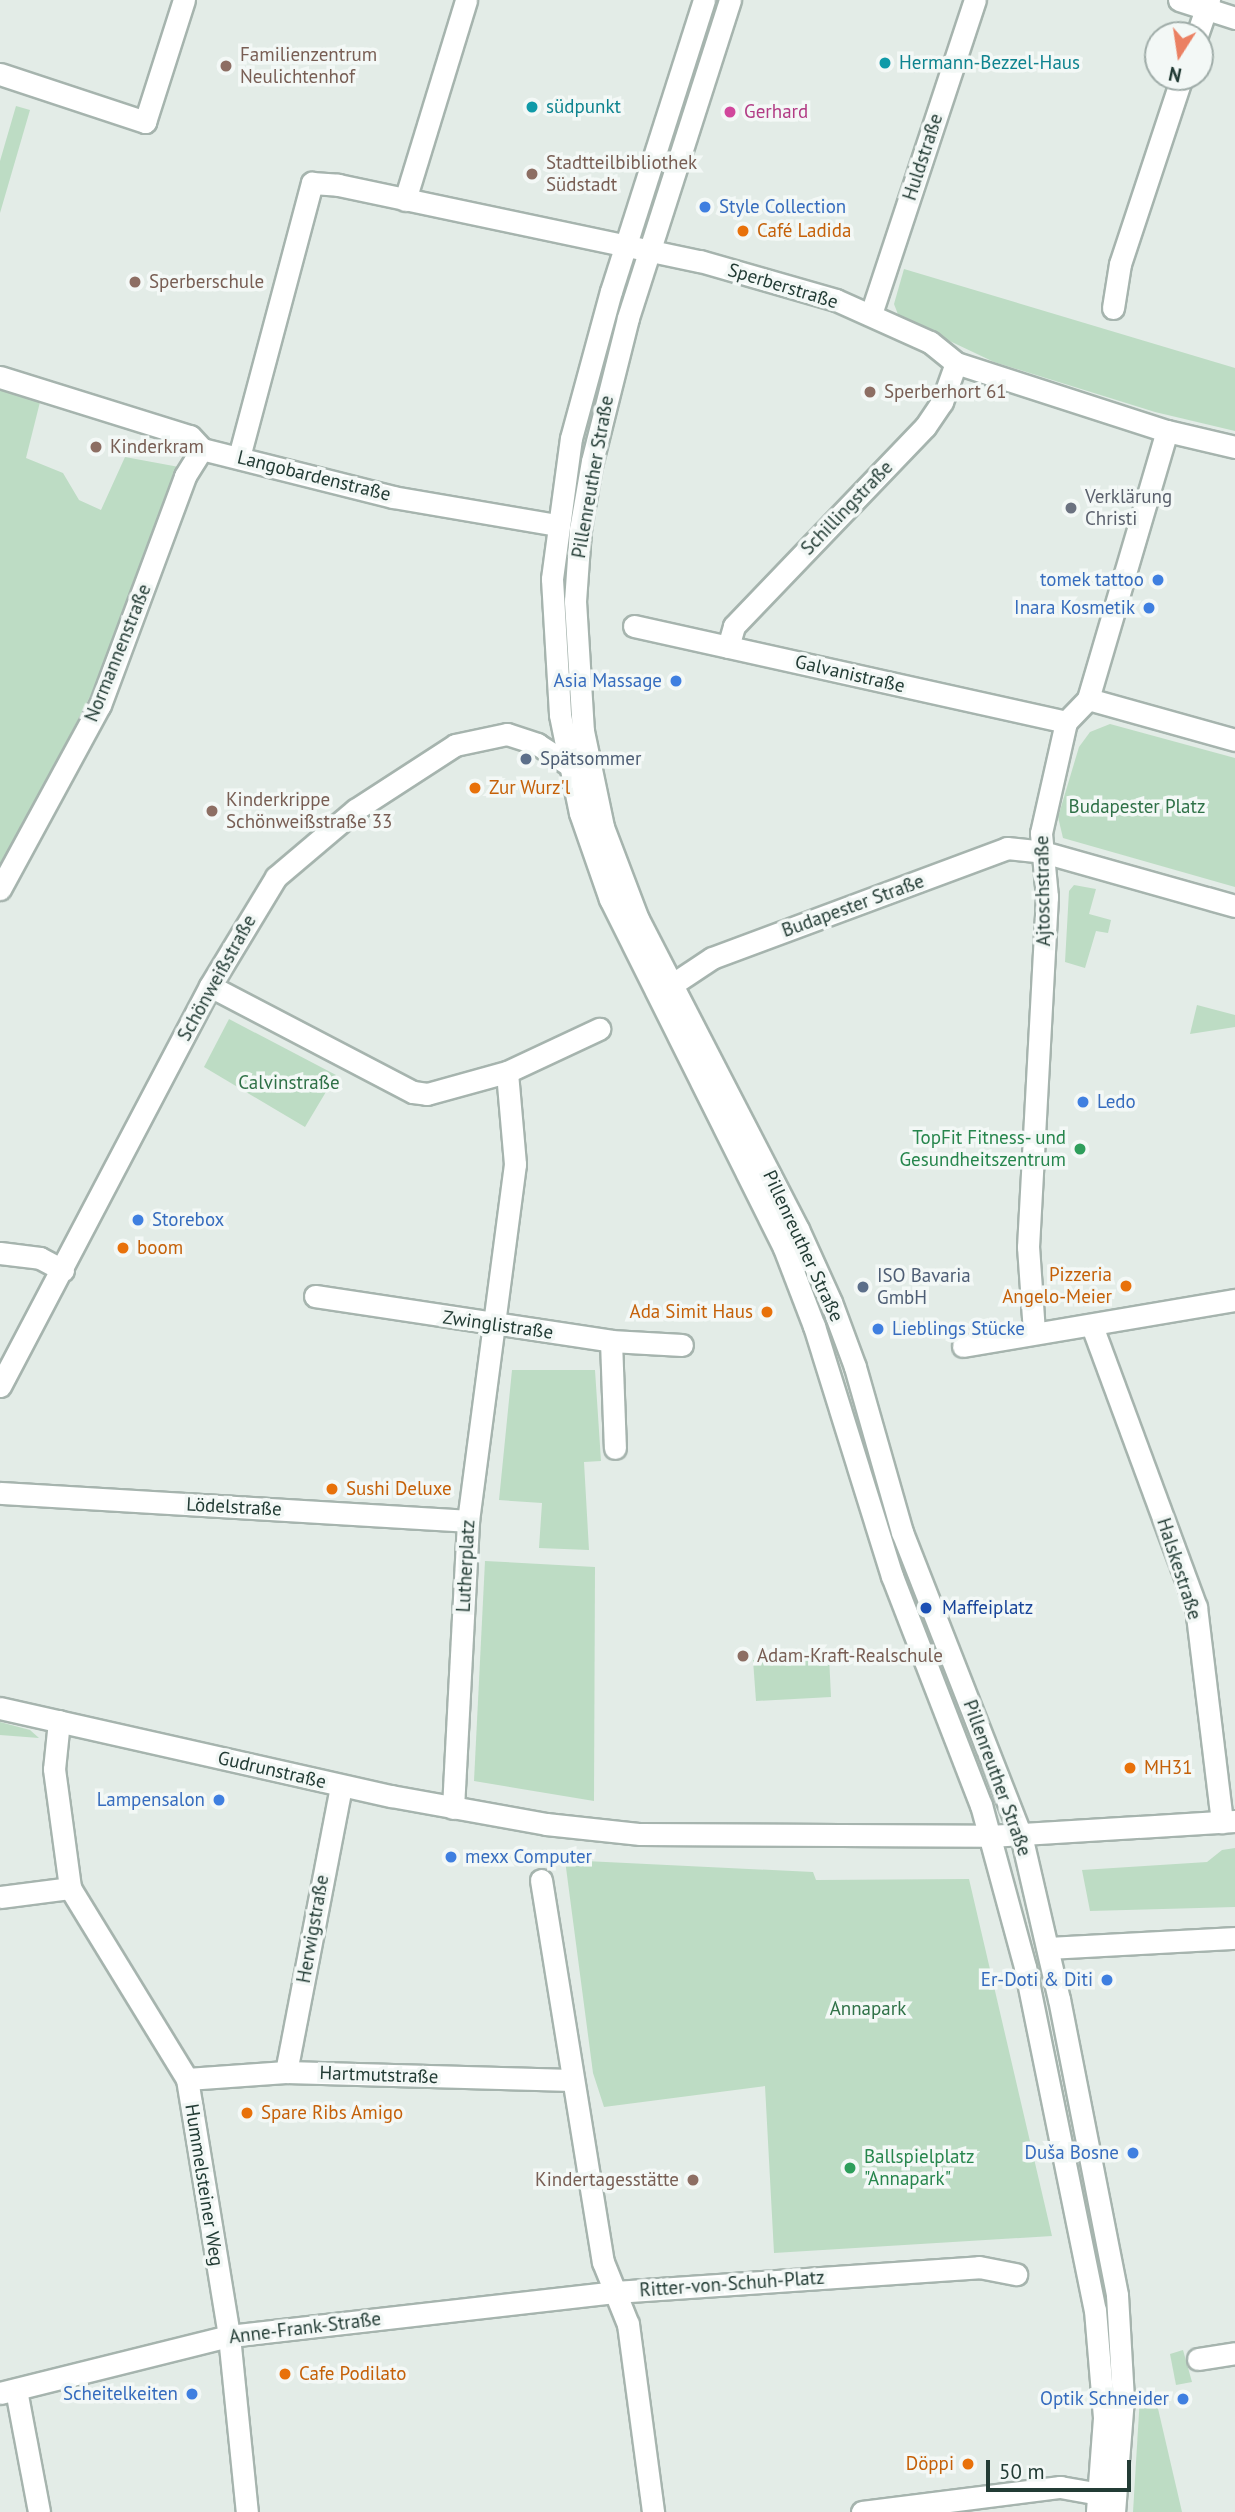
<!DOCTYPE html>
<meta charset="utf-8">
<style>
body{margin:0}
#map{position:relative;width:1235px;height:2512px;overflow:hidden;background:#e3ece7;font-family:"PT Sans",sans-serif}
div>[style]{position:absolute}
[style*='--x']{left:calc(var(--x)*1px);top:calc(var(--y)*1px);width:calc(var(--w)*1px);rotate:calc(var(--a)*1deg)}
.green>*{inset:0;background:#bddcc4}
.roads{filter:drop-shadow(2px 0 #a6b4ae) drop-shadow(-2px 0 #a6b4ae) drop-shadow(0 2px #a6b4ae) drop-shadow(0 -2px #a6b4ae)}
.street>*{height:21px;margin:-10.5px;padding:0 10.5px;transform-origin:10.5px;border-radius:10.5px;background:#fff}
.secondary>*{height:21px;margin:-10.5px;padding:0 10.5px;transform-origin:10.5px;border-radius:10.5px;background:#fff}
.dots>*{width:19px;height:19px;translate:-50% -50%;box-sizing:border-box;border:4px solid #f3f8f6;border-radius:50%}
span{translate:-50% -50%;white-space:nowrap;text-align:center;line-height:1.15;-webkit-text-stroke:7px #f3f8f6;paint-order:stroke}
.education-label{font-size:19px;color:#785e54}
.left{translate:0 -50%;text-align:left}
.right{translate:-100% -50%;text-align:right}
.culture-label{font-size:19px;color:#0d838f}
.hotel-label{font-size:19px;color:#b23c85}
.street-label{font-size:19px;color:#233c35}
.shop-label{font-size:19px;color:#366cbe}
.food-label{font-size:19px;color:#c56008}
.worship-label{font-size:19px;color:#5b616d}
.service-label{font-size:19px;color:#4e5e75}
.park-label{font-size:19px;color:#2f7147}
.leisure-label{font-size:19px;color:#27864d}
.transit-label{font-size:19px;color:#164399}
.north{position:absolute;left:1144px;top:21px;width:70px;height:70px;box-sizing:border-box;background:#f3f8f6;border:2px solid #a0ada9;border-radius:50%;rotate:192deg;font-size:19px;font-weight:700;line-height:28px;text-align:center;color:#233c35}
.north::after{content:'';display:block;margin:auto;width:24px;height:32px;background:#eb8062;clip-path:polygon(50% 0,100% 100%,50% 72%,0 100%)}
.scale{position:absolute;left:986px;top:2460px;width:145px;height:32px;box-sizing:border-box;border:4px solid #233c35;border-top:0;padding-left:9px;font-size:21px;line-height:24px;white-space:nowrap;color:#233c35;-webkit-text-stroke:5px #f3f8f6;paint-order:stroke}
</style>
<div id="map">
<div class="green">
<i style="clip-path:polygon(16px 106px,30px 110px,0 213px,0 161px)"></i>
<i style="clip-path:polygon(904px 269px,1235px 368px,1235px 431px,1155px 412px,994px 362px,899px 317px,894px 304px)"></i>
<i style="clip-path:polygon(0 390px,40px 402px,26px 458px,63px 473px,79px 500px,101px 510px,125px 457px,179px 467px,109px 660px,0 869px)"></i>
<i style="clip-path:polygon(1110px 724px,1235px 758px,1235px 887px,1063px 838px,1058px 817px,1079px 747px,1090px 732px)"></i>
<i style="clip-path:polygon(1074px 885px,1096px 889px,1089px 914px,1111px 920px,1108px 933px,1096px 931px,1085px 968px,1065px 962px,1069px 891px)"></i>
<i style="clip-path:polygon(1197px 1005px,1235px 1015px,1235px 1027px,1190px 1034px)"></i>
<i style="clip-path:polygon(229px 1019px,336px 1075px,305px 1127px,204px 1067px)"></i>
<i style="clip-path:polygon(512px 1370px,595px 1370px,601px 1461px,584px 1462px,589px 1550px,539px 1548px,542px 1503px,499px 1500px)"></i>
<i style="clip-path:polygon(485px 1561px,595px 1567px,594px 1801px,474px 1781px)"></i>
<i style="clip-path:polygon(829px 1656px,831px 1697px,756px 1701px,753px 1660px)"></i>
<i style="clip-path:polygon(0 1722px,30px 1730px,39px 1738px,0 1735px)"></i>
<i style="clip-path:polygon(1235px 1848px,1235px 1907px,1090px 1911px,1082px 1870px,1207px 1862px,1222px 1850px)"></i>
<i style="clip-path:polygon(565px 1860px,813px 1872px,816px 1880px,969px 1879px,1052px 2236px,774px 2253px,765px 2086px,604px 2107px,593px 2073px)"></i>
<i style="clip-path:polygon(1183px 2350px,1192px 2382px,1176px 2385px,1170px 2354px)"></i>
<i style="clip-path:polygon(1140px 2396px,1156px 2400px,1182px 2512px,1133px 2512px)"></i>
</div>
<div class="roads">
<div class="street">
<i style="--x:1179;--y:0;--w:59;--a:17.8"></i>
<i style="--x:1197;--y:35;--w:37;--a:-71"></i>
<i style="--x:0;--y:74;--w:153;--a:18.3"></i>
<i style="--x:145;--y:122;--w:128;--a:-72.3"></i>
<i style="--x:405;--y:200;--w:209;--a:-73"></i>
<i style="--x:1113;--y:308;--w:45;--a:-81"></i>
<i style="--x:1120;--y:264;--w:197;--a:-71.7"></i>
<i style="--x:871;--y:314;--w:331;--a:-71.7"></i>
<i style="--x:0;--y:377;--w:199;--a:17.3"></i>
<i style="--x:190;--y:436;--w:18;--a:47"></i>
<i style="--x:202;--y:449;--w:197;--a:14.1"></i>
<i style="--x:393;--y:497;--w:166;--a:9.7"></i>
<i style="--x:239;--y:457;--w:284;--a:-75.1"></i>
<i style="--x:312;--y:183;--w:26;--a:4"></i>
<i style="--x:338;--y:185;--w:370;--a:11.9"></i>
<i style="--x:700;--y:261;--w:141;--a:16"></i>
<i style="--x:836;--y:300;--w:103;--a:24.1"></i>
<i style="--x:930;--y:342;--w:33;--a:39"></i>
<i style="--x:956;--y:363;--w:222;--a:17.9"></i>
<i style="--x:1167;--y:431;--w:70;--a:13.2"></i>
<i style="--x:634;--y:626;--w:443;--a:12.5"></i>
<i style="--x:728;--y:647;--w:22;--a:-74"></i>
<i style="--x:734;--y:626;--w:276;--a:-46.2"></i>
<i style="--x:925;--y:427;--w:30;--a:-56"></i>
<i style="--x:942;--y:402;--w:41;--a:-70.3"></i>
<i style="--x:1088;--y:699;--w:153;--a:15.6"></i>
<i style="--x:0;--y:889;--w:209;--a:-61.5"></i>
<i style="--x:100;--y:705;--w:244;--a:-69.6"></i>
<i style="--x:185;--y:476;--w:32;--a:-58"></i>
<i style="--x:210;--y:986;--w:229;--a:27.6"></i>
<i style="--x:413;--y:1092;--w:14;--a:8"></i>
<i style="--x:427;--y:1094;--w:83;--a:-15.4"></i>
<i style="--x:507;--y:1072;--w:102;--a:-25.1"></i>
<i style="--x:670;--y:986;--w:50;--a:-33.7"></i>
<i style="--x:712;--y:958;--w:315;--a:-20.4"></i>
<i style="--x:1007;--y:848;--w:36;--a:6"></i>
<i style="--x:1043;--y:852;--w:199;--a:15.7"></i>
<i style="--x:0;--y:1253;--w:40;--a:7.1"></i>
<i style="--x:40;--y:1258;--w:26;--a:28"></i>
<i style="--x:315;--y:1296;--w:299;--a:8.6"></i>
<i style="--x:611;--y:1341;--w:71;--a:3.2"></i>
<i style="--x:1092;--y:1326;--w:300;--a:69.7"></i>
<i style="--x:1196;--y:1607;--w:217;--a:83.1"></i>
<i style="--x:1034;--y:1332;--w:85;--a:-94"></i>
<i style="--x:1028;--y:1247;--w:351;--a:-86.9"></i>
<i style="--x:1047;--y:897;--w:64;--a:-95.4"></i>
<i style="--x:1041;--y:833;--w:114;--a:-77.3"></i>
<i style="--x:1066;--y:722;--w:32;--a:-46"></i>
<i style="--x:1088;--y:699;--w:279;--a:-73.6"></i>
<i style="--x:611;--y:1341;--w:107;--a:87.9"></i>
<i style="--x:963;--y:1346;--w:276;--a:-9.6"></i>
<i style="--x:0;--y:1386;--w:452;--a:-62.3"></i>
<i style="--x:210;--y:986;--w:127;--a:-58.8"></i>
<i style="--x:276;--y:877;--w:104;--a:-40.3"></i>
<i style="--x:355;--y:810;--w:119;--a:-33"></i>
<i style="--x:455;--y:745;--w:53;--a:-11.9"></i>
<i style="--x:507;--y:734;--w:32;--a:18"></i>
<i style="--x:537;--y:744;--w:37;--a:33"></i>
<i style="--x:0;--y:1493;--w:469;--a:3.4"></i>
<i style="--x:59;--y:1721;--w:48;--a:95.9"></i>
<i style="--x:54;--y:1769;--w:120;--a:82.3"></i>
<i style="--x:70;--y:1888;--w:224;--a:58.5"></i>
<i style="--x:187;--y:2079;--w:260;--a:80.7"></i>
<i style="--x:229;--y:2336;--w:177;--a:84.2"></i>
<i style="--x:453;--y:1808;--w:287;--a:-87"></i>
<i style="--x:468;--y:1521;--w:360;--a:-82.5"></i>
<i style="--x:515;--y:1164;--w:92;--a:-95"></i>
<i style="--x:541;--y:1880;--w:387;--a:80.8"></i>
<i style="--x:603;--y:2262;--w:32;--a:68"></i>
<i style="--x:615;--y:2292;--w:365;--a:-3.9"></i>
<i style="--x:979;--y:2267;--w:38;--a:11"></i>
<i style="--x:0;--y:1897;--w:71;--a:-7.3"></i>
<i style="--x:1049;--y:1948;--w:186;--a:-3.1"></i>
<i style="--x:286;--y:2072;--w:291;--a:-79.1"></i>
<i style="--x:187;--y:2079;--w:99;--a:-4"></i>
<i style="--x:286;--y:2072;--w:286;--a:1.6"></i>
<i style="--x:1198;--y:2359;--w:37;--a:-9"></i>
<i style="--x:16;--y:2390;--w:124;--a:79.3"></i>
<i style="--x:0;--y:2393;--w:236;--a:-14"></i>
<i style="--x:229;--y:2336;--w:388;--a:-6.5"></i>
<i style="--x:615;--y:2292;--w:35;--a:68"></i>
<i style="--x:628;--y:2324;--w:190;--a:82.4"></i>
<i style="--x:862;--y:2512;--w:200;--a:-7.2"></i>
<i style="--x:1060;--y:2487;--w:41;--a:9.9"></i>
</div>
<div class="secondary">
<i style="--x:704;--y:0;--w:305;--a:107.7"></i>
<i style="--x:611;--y:291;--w:152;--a:105.2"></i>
<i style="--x:571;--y:438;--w:142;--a:97.7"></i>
<i style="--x:552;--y:579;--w:136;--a:86.6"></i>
<i style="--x:560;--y:715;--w:100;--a:78.5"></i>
<i style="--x:580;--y:813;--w:91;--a:70.8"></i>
<i style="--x:610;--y:899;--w:390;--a:63.5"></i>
<i style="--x:784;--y:1248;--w:84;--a:69"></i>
<i style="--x:814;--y:1326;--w:262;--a:72.7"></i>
<i style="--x:892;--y:1576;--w:246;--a:68.8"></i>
<i style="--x:981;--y:1805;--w:168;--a:74.8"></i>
<i style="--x:1025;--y:1967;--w:350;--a:78.5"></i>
<i style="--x:1095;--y:2310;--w:108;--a:85.2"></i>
<i style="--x:1104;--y:2418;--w:94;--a:94.3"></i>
<i style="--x:730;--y:0;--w:334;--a:107.8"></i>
<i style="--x:628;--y:318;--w:147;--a:104.1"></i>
<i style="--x:592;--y:461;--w:70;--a:99.9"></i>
<i style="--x:580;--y:530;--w:71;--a:94"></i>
<i style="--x:575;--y:601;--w:130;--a:86.5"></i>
<i style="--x:583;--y:731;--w:98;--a:78.2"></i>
<i style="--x:603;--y:827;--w:98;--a:69.2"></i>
<i style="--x:638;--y:919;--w:349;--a:62.7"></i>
<i style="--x:798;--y:1229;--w:80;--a:65.7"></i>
<i style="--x:831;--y:1302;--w:69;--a:69.7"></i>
<i style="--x:855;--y:1367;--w:172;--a:74.1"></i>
<i style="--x:902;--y:1532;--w:326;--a:68.6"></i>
<i style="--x:1021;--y:1835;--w:168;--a:77"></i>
<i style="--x:1059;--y:1999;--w:302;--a:78.9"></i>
<i style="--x:1117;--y:2295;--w:103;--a:86.7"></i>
<i style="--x:1123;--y:2398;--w:114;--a:94.5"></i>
<i style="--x:0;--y:1708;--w:401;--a:12.7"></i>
<i style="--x:391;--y:1796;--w:158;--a:10.2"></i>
<i style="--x:546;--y:1824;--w:95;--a:6.1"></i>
<i style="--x:640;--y:1834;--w:350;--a:0.3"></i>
<i style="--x:990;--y:1836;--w:245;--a:-3.5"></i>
</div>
</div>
<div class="dots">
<i style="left:885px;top:63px;background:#0f9aa8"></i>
<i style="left:226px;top:66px;background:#8d6e63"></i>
<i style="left:532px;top:107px;background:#0f9aa8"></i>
<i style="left:730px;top:112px;background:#d1479c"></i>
<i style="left:532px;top:174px;background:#8d6e63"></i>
<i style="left:705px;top:207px;background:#3f7fe0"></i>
<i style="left:743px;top:231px;background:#e8710a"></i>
<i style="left:135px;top:282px;background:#8d6e63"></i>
<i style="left:870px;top:392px;background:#8d6e63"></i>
<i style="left:96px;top:447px;background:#8d6e63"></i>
<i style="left:1071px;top:508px;background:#6b7280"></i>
<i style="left:1158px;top:580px;background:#3f7fe0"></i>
<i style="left:1149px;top:608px;background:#3f7fe0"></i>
<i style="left:676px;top:681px;background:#3f7fe0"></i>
<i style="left:526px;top:759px;background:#5c6f8a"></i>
<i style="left:475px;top:788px;background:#e8710a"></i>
<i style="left:212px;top:811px;background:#8d6e63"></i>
<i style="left:1083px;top:1102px;background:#3f7fe0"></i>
<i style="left:1080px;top:1149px;background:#2e9e5b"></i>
<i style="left:138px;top:1220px;background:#3f7fe0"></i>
<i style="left:123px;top:1248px;background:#e8710a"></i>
<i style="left:1126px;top:1286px;background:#e8710a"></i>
<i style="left:863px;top:1287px;background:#5c6f8a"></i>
<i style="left:767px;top:1312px;background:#e8710a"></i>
<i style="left:878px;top:1329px;background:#3f7fe0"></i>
<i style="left:332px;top:1489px;background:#e8710a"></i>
<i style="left:926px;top:1608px;background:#1a4fb4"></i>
<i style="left:743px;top:1656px;background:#8d6e63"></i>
<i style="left:1130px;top:1768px;background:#e8710a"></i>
<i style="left:219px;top:1800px;background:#3f7fe0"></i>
<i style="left:451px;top:1857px;background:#3f7fe0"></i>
<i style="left:1107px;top:1980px;background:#3f7fe0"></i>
<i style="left:247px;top:2113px;background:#e8710a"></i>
<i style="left:1133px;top:2153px;background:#3f7fe0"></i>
<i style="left:850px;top:2168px;background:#2e9e5b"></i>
<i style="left:693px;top:2180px;background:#8d6e63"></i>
<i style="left:285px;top:2374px;background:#e8710a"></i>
<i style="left:192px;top:2394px;background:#3f7fe0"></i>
<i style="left:1183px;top:2399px;background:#3f7fe0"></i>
<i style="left:968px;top:2464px;background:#e8710a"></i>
</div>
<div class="education-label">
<span class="left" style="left:240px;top:66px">Familienzentrum<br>Neulichtenhof</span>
<span class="left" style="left:546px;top:174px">Stadtteilbibliothek<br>Südstadt</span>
<span class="left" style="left:149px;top:282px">Sperberschule</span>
<span class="left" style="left:884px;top:392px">Sperberhort 61</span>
<span class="left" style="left:110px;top:447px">Kinderkram</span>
<span class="left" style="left:226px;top:811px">Kinderkrippe<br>Schönweißstraße 33</span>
<span class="left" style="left:757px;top:1656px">Adam-Kraft-Realschule</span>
<span class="right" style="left:679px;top:2180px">Kindertagesstätte</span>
</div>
<div class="culture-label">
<span class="left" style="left:899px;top:63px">Hermann-Bezzel-Haus</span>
<span class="left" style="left:546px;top:107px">südpunkt</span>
</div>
<div class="hotel-label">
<span class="left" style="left:744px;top:112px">Gerhard</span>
</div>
<div class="street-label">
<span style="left:923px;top:157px;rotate:-72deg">Huldstraße</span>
<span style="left:783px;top:286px;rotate:17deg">Sperberstraße</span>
<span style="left:314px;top:476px;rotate:14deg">Langobardenstraße</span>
<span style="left:593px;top:477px;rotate:-80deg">Pillenreuther Straße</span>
<span style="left:847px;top:508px;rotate:-46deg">Schillingstraße</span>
<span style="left:118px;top:653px;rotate:-68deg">Normannenstraße</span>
<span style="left:850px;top:674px;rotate:13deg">Galvanistraße</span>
<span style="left:1043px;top:891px;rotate:-91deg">Ajtoschstraße</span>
<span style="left:853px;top:906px;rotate:-20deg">Budapester Straße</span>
<span style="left:217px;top:978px;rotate:-61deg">Schönweißstraße</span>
<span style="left:803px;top:1246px;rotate:65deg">Pillenreuther Straße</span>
<span style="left:498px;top:1325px;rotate:8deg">Zwinglistraße</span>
<span style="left:234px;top:1507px;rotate:3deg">Lödelstraße</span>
<span style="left:466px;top:1566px;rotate:-87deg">Lutherplatz</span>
<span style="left:1179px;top:1569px;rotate:72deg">Halskestraße</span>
<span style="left:272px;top:1770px;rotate:13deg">Gudrunstraße</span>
<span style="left:997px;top:1778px;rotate:70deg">Pillenreuther Straße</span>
<span style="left:313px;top:1929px;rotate:-80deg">Herwigstraße</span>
<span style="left:379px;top:2075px;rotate:2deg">Hartmutstraße</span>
<span style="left:204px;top:2185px;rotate:81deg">Hummelsteiner Weg</span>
<span style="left:732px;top:2284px;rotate:-4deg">Ritter-von-Schuh-Platz</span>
<span style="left:305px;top:2328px;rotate:-7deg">Anne-Frank-Straße</span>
</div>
<div class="shop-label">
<span class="left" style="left:719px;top:207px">Style Collection</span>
<span class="right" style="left:1144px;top:580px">tomek tattoo</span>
<span class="right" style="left:1135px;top:608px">Inara Kosmetik</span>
<span class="right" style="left:662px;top:681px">Asia Massage</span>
<span class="left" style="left:1097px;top:1102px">Ledo</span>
<span class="left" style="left:152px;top:1220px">Storebox</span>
<span class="left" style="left:892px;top:1329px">Lieblings Stücke</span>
<span class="right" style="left:205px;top:1800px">Lampensalon</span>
<span class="left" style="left:465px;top:1857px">mexx Computer</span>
<span class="right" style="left:1093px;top:1980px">Er-Doti &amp; Diti</span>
<span class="right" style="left:1119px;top:2153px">Duša Bosne</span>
<span class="right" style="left:178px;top:2394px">Scheitelkeiten</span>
<span class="right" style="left:1169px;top:2399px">Optik Schneider</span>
</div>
<div class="food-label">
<span class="left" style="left:757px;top:231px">Café Ladida</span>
<span class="left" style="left:489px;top:788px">Zur Wurz'l</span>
<span class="left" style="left:137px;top:1248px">boom</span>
<span class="right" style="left:1112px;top:1286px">Pizzeria<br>Angelo-Meier</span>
<span class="right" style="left:753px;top:1312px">Ada Simit Haus</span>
<span class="left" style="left:346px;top:1489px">Sushi Deluxe</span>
<span class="left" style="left:1144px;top:1768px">MH31</span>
<span class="left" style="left:261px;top:2113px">Spare Ribs Amigo</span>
<span class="left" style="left:299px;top:2374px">Cafe Podilato</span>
<span class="right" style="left:954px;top:2464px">Döppi</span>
</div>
<div class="worship-label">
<span class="left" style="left:1085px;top:508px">Verklärung<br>Christi</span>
</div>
<div class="service-label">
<span class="left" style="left:540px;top:759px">Spätsommer</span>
<span class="left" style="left:877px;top:1287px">ISO Bavaria<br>GmbH</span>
</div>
<div class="park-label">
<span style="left:1137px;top:807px">Budapester Platz</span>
<span style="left:289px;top:1083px">Calvinstraße</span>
<span style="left:868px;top:2009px">Annapark</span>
</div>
<div class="leisure-label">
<span class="right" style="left:1066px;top:1149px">TopFit Fitness- und<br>Gesundheitszentrum</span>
<span class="left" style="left:864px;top:2168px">Ballspielplatz<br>"Annapark"</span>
</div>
<div class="transit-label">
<span class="left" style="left:942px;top:1608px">Maffeiplatz</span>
</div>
<div class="north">N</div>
<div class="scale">50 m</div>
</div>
